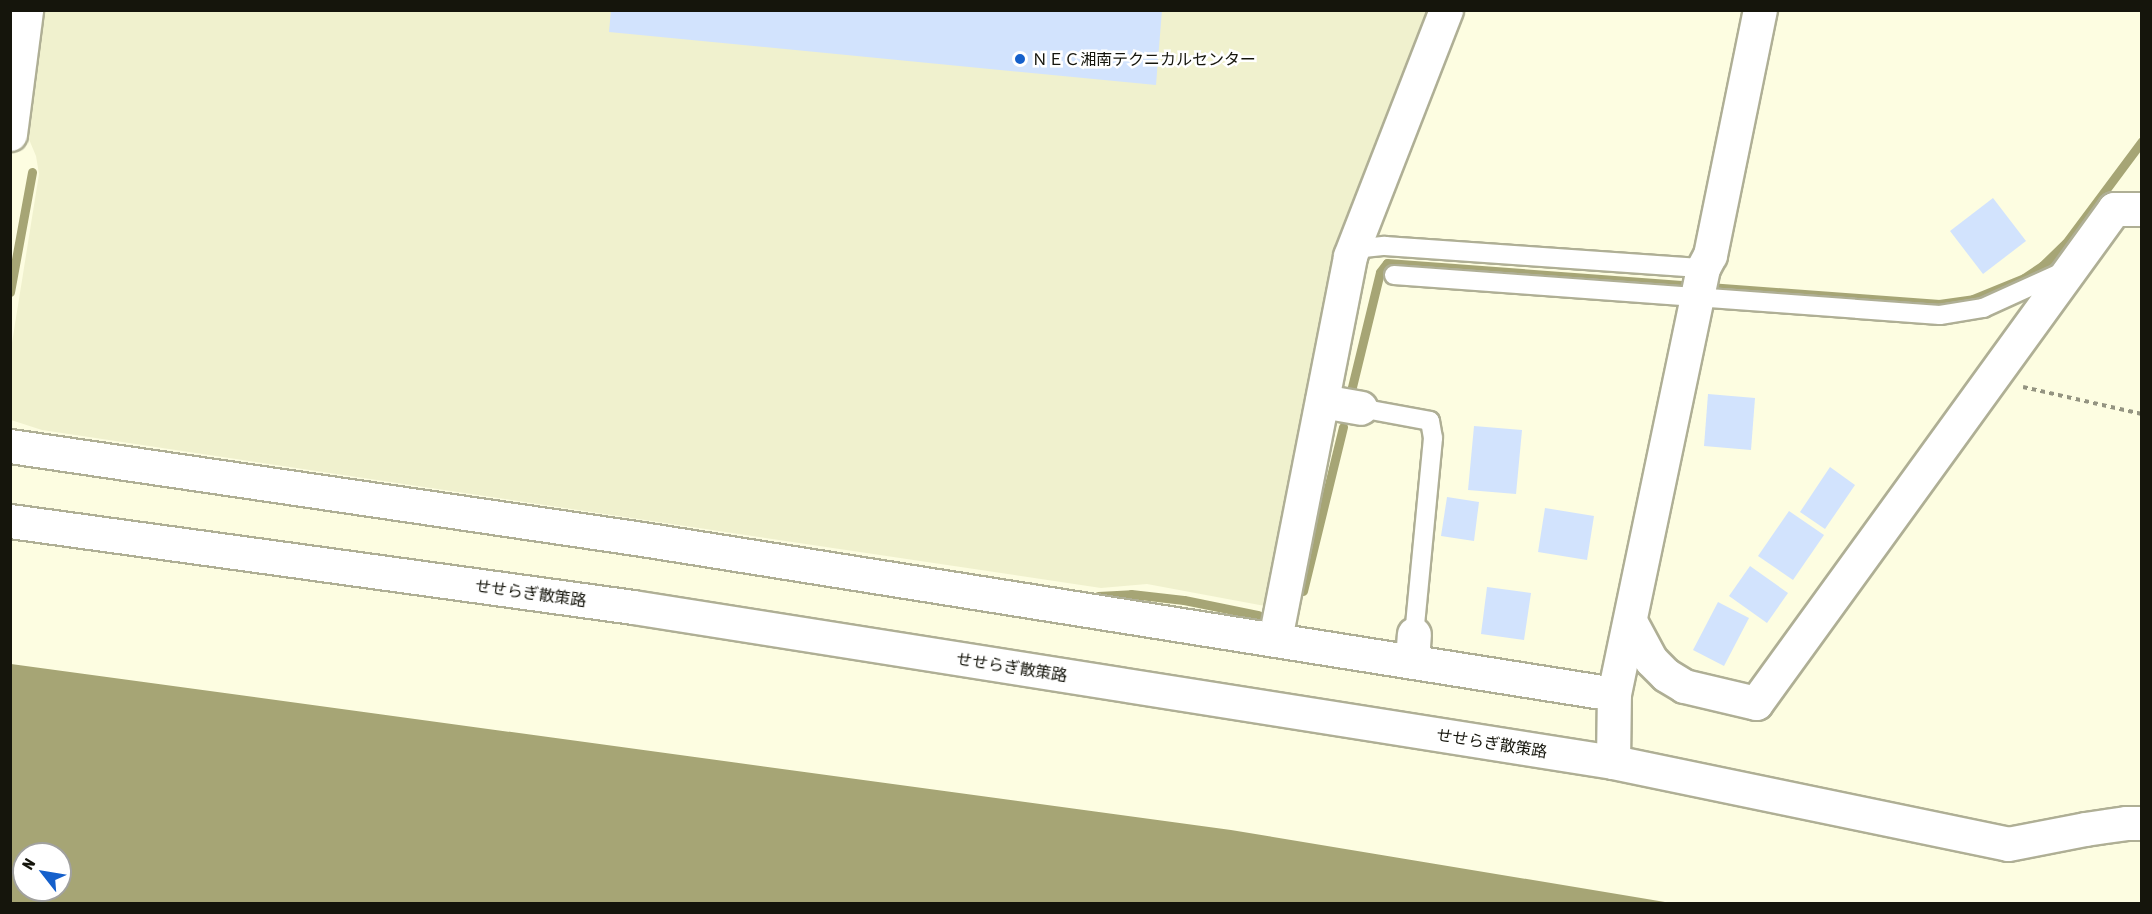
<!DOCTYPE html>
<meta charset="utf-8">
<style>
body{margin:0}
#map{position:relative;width:2152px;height:914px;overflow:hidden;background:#fdfde1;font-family:"Asap Condensed","Noto Sans JP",sans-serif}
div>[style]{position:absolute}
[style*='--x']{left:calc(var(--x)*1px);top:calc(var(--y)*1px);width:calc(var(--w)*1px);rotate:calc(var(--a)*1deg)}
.built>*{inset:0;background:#f0f1ce}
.water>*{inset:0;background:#a6a575}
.stream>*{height:9px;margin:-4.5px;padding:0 4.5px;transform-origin:4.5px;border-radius:4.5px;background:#a6a575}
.building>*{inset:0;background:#d2e3fd}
.path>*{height:4px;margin-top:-2px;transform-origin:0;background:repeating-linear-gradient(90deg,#949481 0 4.5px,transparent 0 9px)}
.roads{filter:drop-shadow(2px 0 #afaf95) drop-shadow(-2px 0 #afaf95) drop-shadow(0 2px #afaf95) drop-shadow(0 -2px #afaf95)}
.lane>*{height:18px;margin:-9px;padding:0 9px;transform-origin:9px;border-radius:9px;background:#fff}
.street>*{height:33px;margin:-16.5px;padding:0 16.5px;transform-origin:16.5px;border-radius:16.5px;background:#fff}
.dots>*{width:16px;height:16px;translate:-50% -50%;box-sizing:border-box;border:3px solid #fff;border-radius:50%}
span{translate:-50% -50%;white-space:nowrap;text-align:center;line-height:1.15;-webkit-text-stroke:5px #fff;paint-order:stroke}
.poi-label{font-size:16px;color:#15150c}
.left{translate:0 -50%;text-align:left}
.street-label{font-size:16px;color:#15150c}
.frame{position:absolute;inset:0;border:12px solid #15150c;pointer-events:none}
.north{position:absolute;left:12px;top:842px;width:60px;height:60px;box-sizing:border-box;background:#fff;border:2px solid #a1a19e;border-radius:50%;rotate:301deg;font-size:16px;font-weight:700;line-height:24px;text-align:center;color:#15150c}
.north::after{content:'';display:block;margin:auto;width:21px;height:27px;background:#1560cb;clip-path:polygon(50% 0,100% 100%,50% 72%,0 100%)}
</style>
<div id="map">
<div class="built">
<i style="clip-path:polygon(40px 11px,1432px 11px,1271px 597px,1265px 606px,1147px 584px,1101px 588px,42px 430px,11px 420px,11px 349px,39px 174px,36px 156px,28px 137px,27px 117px)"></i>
</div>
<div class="water">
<i style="clip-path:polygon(evenodd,11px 664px,1231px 830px,1671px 903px,11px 903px,11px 664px,24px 854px,60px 854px,60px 890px,24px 890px,24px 854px)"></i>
</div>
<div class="stream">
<i style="--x:10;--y:292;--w:122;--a:-79.6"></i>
<i style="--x:1351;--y:391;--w:122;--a:-76.3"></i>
<i style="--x:1380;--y:272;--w:11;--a:-52"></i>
<i style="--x:1387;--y:263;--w:554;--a:4.25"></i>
<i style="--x:1939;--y:304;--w:34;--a:-8"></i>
<i style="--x:1973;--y:299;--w:55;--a:-22.4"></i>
<i style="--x:2024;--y:278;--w:22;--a:-34"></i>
<i style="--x:2042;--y:266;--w:33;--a:-44"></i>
<i style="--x:2066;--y:243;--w:127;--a:-53.3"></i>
<i style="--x:1303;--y:591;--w:169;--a:-76.3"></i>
<i style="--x:1098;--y:596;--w:33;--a:-3"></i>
<i style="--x:1131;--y:594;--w:53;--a:6.5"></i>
<i style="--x:1184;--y:600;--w:76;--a:11.5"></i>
</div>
<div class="building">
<i style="clip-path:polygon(611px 10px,1162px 10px,1156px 85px,609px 32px)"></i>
<i style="clip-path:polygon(1993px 198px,2026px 241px,1983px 274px,1950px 231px)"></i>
<i style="clip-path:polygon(1708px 394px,1755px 398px,1751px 450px,1704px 446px)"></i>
<i style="clip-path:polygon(1474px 426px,1522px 430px,1516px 494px,1468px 490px)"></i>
<i style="clip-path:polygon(1830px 467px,1855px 485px,1825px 529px,1800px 512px)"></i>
<i style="clip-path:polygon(1447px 497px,1479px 502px,1474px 541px,1441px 536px)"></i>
<i style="clip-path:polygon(1545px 508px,1594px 516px,1587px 560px,1538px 552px)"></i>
<i style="clip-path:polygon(1789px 511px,1824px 535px,1793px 580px,1758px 556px)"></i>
<i style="clip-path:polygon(1750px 566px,1788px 593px,1767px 623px,1729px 596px)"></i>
<i style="clip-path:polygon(1487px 587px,1531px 593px,1524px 640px,1481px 634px)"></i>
<i style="clip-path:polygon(1718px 602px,1749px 618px,1724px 666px,1693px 650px)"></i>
</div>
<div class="path">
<i style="--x:2023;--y:387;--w:122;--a:12.8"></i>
</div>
<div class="roads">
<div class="lane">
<i style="--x:1354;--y:249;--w:31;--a:-6"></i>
<i style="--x:1385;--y:246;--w:319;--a:4"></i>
<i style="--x:1394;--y:275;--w:547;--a:4.19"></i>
<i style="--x:1940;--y:315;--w:44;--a:-9.2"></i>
<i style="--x:1983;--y:308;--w:85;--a:-24.4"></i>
<i style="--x:1360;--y:408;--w:71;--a:10.5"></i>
<i style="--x:1430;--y:421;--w:17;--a:80"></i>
<i style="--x:1433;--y:438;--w:197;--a:95.5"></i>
</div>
<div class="street">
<i style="--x:10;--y:134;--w:125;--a:-82.6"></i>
<i style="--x:1322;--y:401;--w:39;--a:10"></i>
<i style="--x:10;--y:446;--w:639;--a:8.37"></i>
<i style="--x:642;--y:539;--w:984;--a:9.06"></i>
<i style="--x:10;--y:521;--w:629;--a:7.86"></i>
<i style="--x:633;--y:607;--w:992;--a:8.99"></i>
<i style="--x:1613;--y:762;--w:403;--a:11.7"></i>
<i style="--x:2008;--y:844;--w:78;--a:-11"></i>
<i style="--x:2085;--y:829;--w:41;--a:-8.3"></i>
<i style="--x:2126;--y:823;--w:16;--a:0"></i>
<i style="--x:1630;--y:621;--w:44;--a:61.7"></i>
<i style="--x:1651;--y:660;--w:21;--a:45"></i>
<i style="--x:1666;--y:675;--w:21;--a:31"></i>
<i style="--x:1684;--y:686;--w:74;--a:13.3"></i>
<i style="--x:1756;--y:703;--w:610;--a:-54.07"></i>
<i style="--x:2114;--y:209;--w:28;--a:0"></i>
<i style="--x:1275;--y:639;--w:390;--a:-78.9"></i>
<i style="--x:1350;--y:256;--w:264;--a:-68.7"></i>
<i style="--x:1412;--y:661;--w:27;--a:-86"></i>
<i style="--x:1613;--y:762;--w:68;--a:-89.2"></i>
<i style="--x:1614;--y:694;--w:435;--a:-78.2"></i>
<i style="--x:1703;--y:268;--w:15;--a:-62"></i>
<i style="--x:1710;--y:255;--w:250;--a:-78.5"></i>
</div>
</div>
<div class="dots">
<i style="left:1020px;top:59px;background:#1560cb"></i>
</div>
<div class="poi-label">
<span class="left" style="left:1032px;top:59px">ＮＥＣ湘南テクニカルセンター</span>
</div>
<div class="street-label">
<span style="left:531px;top:593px;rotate:8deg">せせらぎ散策路</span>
<span style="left:1012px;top:667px;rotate:9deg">せせらぎ散策路</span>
<span style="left:1492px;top:743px;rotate:9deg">せせらぎ散策路</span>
</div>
<div class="frame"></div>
<div class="north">N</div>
</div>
